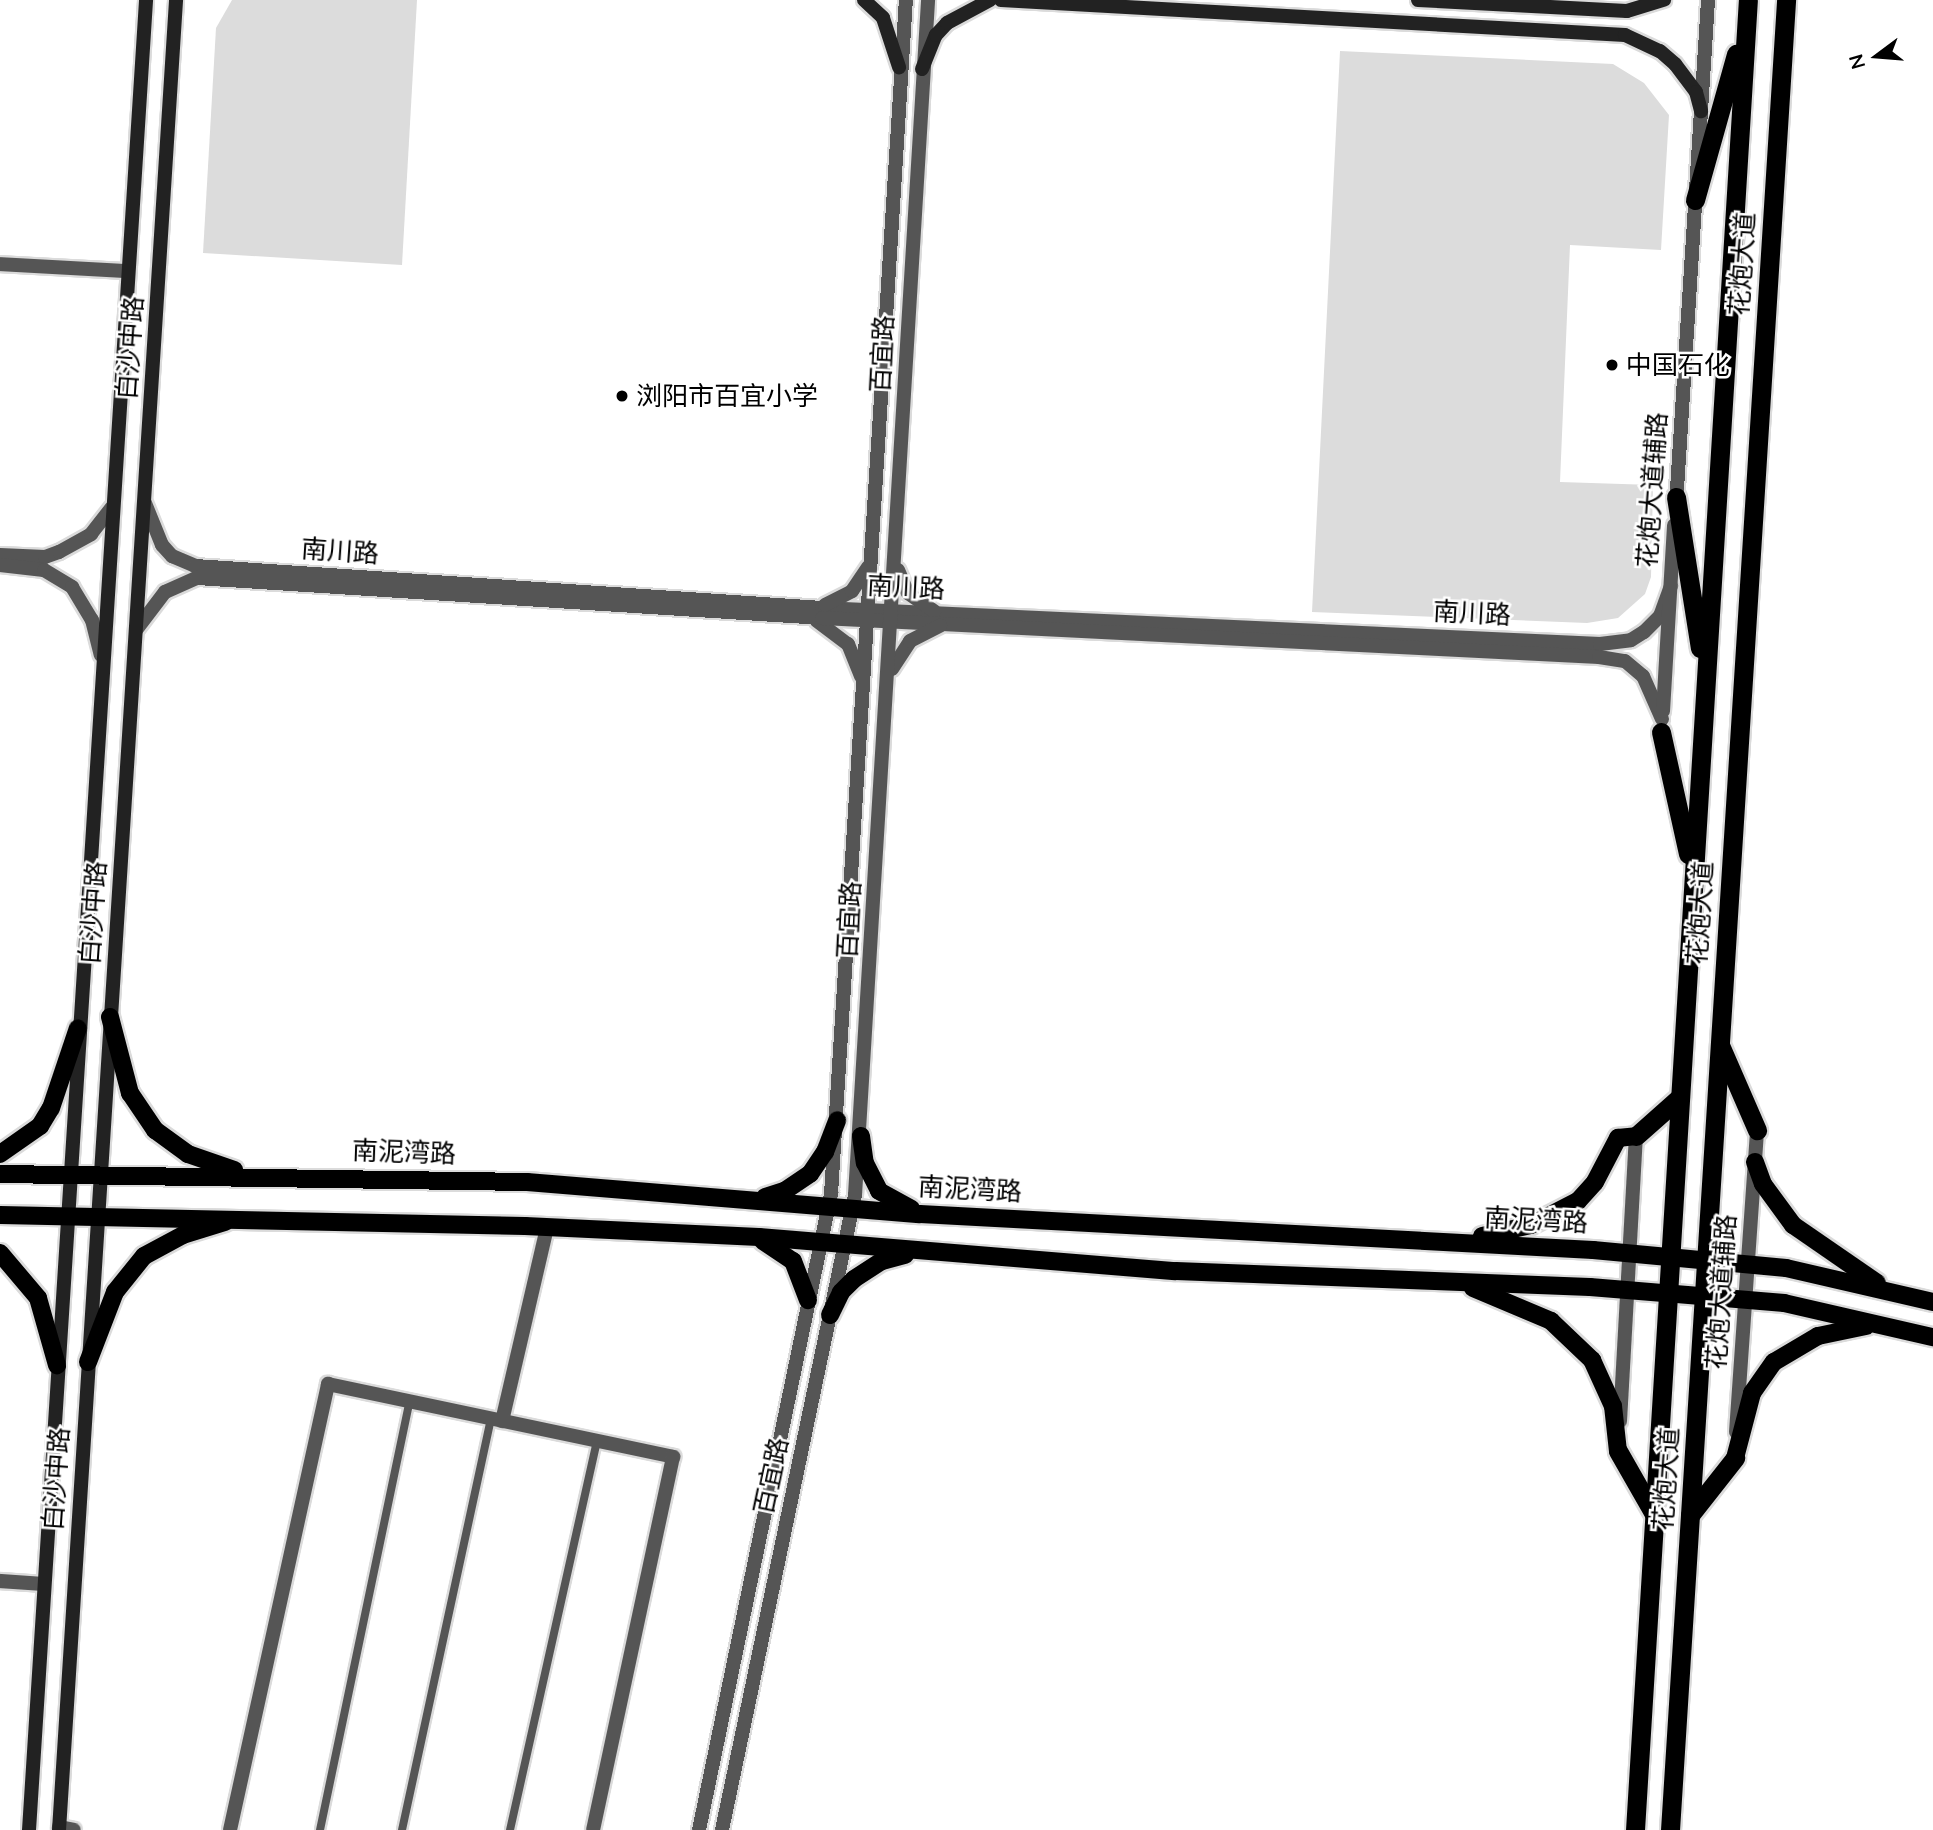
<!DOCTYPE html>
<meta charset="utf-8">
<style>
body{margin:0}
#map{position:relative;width:1933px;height:1830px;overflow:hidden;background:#fff;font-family:Mulish,"Noto Sans SC",sans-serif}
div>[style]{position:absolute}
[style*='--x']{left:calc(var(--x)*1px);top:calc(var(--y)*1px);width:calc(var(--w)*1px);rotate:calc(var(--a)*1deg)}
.green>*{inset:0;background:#dcdcdc}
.roads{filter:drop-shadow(2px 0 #dbdbdb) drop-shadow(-2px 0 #dbdbdb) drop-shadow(0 2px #dbdbdb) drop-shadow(0 -2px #dbdbdb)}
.service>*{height:8px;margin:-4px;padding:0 4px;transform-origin:4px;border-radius:4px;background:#555}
.minor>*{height:14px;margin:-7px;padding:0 7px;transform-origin:7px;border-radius:7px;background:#555}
.tertiary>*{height:14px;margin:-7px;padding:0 7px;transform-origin:7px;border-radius:7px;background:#555}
.secondary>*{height:14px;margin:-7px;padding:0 7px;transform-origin:7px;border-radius:7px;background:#222}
.primary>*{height:18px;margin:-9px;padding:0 9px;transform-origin:9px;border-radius:9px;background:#000}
.trunk>*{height:19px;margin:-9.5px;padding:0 9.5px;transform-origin:9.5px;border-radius:9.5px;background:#000}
.dots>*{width:19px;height:19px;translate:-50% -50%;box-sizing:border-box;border:4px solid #fff;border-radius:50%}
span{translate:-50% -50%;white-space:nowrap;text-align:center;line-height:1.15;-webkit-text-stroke:5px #fff;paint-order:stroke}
.street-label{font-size:26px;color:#000}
.poi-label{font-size:26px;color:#000}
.left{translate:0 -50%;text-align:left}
.north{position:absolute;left:1842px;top:21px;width:70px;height:70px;-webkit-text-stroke:5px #fff;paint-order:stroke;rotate:254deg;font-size:19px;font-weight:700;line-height:28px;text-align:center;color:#000}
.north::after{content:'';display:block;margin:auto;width:24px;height:32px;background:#000;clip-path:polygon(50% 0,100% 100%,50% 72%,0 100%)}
</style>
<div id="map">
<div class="green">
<i style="clip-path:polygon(232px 0,417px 0,402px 265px,203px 253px,216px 28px)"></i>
<i style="clip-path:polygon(1340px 51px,1613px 64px,1644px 83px,1669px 115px,1661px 250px,1570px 245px,1560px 482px,1653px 485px,1651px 577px,1645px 594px,1618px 618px,1587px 623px,1312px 612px)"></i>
</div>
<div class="roads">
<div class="service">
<i style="--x:320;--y:1830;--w:438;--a:-78.2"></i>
<i style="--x:402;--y:1830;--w:422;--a:-77.8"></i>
<i style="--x:510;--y:1830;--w:399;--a:-77.4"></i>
</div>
<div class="minor">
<i style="--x:0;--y:264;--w:127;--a:3.2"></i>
<i style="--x:502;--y:1421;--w:199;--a:-76.9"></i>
<i style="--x:0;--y:1581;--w:44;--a:3.9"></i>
<i style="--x:59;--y:1827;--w:15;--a:11"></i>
<i style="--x:230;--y:1830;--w:457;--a:-77.6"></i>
<i style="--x:328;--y:1384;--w:353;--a:11.9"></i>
<i style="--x:673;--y:1457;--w:381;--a:102.1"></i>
</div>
<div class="tertiary">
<i style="--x:145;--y:503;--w:45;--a:68"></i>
<i style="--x:162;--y:545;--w:15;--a:48"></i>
<i style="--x:172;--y:556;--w:25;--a:23"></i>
<i style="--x:195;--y:566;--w:628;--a:3.83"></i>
<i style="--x:822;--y:608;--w:779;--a:2.65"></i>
<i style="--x:1600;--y:644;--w:31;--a:-7"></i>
<i style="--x:1631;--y:640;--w:15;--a:-32"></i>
<i style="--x:1644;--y:632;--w:23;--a:-45"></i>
<i style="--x:1660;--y:616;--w:32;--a:-70"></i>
<i style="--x:1676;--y:505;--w:506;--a:-86.37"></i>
<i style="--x:0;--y:555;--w:45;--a:2.5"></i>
<i style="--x:45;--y:557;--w:15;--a:-20"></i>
<i style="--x:59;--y:552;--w:37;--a:-29"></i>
<i style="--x:91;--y:534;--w:33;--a:-52"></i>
<i style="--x:0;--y:565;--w:44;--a:6.5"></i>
<i style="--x:44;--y:570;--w:33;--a:31"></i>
<i style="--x:72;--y:587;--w:39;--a:59"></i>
<i style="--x:92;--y:620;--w:36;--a:76"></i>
<i style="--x:898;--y:570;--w:25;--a:67"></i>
<i style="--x:908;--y:593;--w:32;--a:35"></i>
<i style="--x:825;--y:605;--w:30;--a:-27"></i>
<i style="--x:852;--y:591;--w:29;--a:-56"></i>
<i style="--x:817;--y:621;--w:39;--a:37"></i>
<i style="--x:848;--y:644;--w:35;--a:68"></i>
<i style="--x:136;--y:630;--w:48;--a:-52.7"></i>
<i style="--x:165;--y:592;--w:35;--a:-24"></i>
<i style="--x:197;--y:578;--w:626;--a:3.66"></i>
<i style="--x:822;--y:618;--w:778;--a:2.87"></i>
<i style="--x:1599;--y:657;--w:26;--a:9"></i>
<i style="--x:1625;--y:661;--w:23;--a:40"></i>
<i style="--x:1643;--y:676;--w:47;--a:66.2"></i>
<i style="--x:892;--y:669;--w:33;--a:-57"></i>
<i style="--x:910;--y:641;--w:34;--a:-27"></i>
<i style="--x:1663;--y:711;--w:186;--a:-86.6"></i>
<i style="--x:1620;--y:1421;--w:285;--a:-86.8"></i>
<i style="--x:1736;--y:1432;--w:303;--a:-86"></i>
<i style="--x:699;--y:1830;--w:650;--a:-78.27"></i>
<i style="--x:831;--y:1194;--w:1196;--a:-86.41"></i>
<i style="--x:722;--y:1830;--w:649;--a:-78.17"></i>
<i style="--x:855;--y:1195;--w:1197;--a:-86.5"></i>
</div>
<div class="secondary">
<i style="--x:864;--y:0;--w:26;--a:43"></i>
<i style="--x:883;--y:18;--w:52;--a:71.9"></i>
<i style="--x:1001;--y:0;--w:625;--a:3.21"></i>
<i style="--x:1625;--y:35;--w:38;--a:25"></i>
<i style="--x:1660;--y:51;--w:20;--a:41"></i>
<i style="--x:1675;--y:64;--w:35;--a:53"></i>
<i style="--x:1696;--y:92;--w:20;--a:75"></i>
<i style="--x:1418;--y:0;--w:209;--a:3"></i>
<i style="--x:1627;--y:11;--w:39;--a:-17"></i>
<i style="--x:922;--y:69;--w:37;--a:-68"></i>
<i style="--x:936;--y:35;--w:16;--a:-47"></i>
<i style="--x:947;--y:23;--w:49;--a:-28.1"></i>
<i style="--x:29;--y:1830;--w:1834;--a:-86.34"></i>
<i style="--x:59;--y:1830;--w:1834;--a:-86.34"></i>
</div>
<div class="primary">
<i style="--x:110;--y:1017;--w:79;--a:75.3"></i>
<i style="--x:130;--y:1093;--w:45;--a:56"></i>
<i style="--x:155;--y:1130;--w:41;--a:36"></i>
<i style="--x:188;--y:1154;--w:49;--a:19.2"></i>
<i style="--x:861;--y:1136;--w:27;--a:82"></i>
<i style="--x:865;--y:1163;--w:31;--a:63"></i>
<i style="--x:879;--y:1191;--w:37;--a:29"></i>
<i style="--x:0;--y:1154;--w:49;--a:-35"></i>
<i style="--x:40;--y:1126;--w:21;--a:-59"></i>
<i style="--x:51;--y:1108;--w:84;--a:-71.4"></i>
<i style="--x:1755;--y:1162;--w:23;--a:70"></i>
<i style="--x:1763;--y:1184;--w:51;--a:53.8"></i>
<i style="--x:1793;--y:1225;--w:102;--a:34.6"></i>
<i style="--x:0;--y:1174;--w:527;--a:0.87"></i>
<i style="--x:527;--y:1182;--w:394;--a:4.7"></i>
<i style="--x:920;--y:1214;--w:674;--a:3.06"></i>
<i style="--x:1593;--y:1250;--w:194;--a:5.3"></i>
<i style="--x:1786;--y:1268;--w:151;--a:13"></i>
<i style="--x:765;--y:1197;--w:22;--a:-18"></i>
<i style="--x:786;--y:1190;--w:29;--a:-34"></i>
<i style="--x:810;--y:1174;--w:27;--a:-56"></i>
<i style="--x:825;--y:1152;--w:34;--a:-69"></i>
<i style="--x:0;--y:1215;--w:525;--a:1.2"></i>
<i style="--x:525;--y:1226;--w:234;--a:2.7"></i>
<i style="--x:759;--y:1237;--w:418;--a:4.7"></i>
<i style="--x:1176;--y:1271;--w:414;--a:2.2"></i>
<i style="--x:1590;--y:1287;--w:195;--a:4.7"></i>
<i style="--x:1784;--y:1303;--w:153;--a:12.9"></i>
<i style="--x:1482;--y:1236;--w:50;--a:-12.7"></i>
<i style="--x:1531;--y:1225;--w:53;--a:-27.1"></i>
<i style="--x:1578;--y:1201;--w:25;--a:-48"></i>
<i style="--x:1595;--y:1182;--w:50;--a:-62.4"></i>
<i style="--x:1618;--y:1138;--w:18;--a:-6"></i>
<i style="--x:763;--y:1241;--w:36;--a:34"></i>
<i style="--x:793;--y:1261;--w:42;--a:69"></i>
<i style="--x:0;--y:1253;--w:59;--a:49.8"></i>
<i style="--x:38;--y:1298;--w:70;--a:74.2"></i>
<i style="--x:1473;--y:1288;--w:85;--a:22.9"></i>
<i style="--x:1551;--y:1321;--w:57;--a:43.6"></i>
<i style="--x:1592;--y:1360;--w:51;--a:65.5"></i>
<i style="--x:1613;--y:1406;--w:45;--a:83.7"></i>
<i style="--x:830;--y:1315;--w:25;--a:-64"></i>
<i style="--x:841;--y:1292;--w:18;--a:-45"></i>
<i style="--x:854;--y:1279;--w:33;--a:-33"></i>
<i style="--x:882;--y:1261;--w:24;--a:-15"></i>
<i style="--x:88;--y:1362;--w:75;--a:-68.9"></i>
<i style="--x:115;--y:1292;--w:46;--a:-51.1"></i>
<i style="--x:144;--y:1256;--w:44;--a:-28.3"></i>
<i style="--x:183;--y:1235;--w:44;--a:-17.2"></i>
<i style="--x:1735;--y:1458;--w:67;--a:-75.3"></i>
<i style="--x:1752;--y:1393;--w:38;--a:-55"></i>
<i style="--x:1774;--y:1362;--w:51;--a:-30.6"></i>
<i style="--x:1818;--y:1336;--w:49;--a:-11.8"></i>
</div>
<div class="trunk">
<i style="--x:1695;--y:200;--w:152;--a:-74.3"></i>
<i style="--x:1676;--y:497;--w:153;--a:81"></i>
<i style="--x:1661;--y:732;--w:125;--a:77.5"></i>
<i style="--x:1720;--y:1045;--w:93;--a:66.5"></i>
<i style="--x:1636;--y:1136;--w:59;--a:-41.6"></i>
<i style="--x:1618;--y:1451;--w:73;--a:60.3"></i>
<i style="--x:1690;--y:1515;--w:73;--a:-51.7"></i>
<i style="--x:1635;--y:1830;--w:1833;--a:-86.47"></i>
<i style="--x:1670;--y:1830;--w:1834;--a:-86.37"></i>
</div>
</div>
<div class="dots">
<i style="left:1612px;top:365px;background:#000"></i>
<i style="left:622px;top:396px;background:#000"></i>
</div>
<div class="street-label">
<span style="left:1742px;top:264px;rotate:-86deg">花炮大道</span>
<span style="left:130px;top:348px;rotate:-86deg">白沙中路</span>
<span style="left:882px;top:354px;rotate:-87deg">百宜路</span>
<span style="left:1652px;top:490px;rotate:-86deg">花炮大道辅路</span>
<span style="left:340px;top:551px;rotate:4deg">南川路</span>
<span style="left:906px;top:587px;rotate:3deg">南川路</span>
<span style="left:1472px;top:613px;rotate:3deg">南川路</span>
<span style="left:93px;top:913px;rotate:-86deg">白沙中路</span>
<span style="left:1700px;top:913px;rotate:-86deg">花炮大道</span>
<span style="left:849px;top:920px;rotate:-87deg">百宜路</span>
<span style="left:404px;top:1152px;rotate:2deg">南泥湾路</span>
<span style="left:970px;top:1189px;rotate:3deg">南泥湾路</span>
<span style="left:1536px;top:1220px;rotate:3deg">南泥湾路</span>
<span style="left:1721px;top:1292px;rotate:-86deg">花炮大道辅路</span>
<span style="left:771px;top:1476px;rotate:-78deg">百宜路</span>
<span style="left:56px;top:1479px;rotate:-86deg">白沙中路</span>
<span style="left:1666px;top:1479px;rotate:-86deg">花炮大道</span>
</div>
<div class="poi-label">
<span class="left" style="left:1626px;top:365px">中国石化</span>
<span class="left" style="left:636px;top:396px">浏阳市百宜小学</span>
</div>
<div class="north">N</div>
</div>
